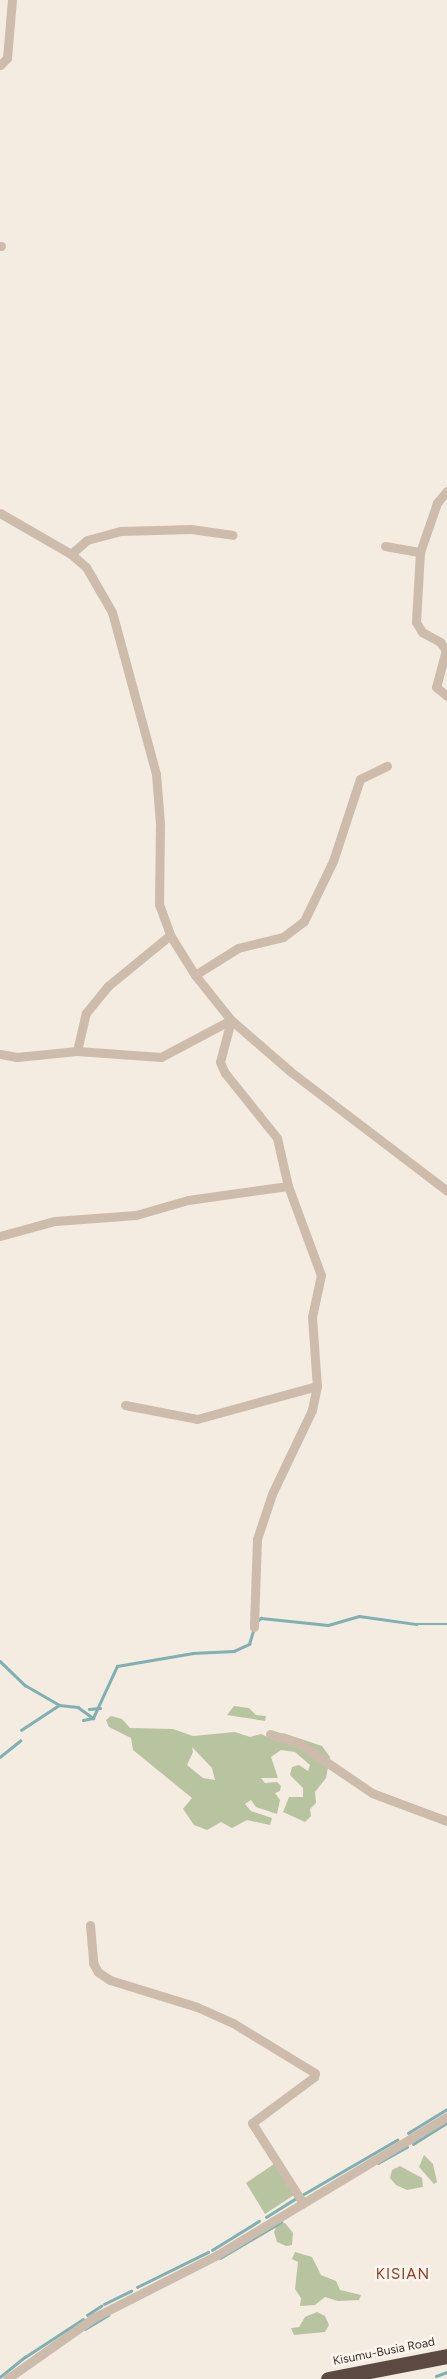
<!DOCTYPE html>
<style>
body{margin:0}
#map{position:relative;width:447px;height:2379px;overflow:hidden;background:#f4ebe1;font-family:Figtree,sans-serif}
div>[style]{position:absolute}
[style*='--x']{left:calc(var(--x)*1px);top:calc(var(--y)*1px);width:calc(var(--w)*1px);rotate:calc(var(--a)*1deg)}
.green>*{inset:0;background:#b8c4a0}
.stream>*{height:2.5px;margin:-1.25px;padding:0 1.25px;transform-origin:1.25px;border-radius:1.25px;background:#7fb0b2}
.street>*{height:9px;margin:-4.5px;padding:0 4.5px;transform-origin:4.5px;border-radius:4.5px;background:#cdbbac}
.highway>*{height:15px;margin:-7.5px;padding:0 7.5px;transform-origin:7.5px;border-radius:7.5px;background:#5c4a42}
span{translate:-50% -50%;white-space:nowrap;text-align:center;line-height:1.15;-webkit-text-stroke:5px #fbf5ee;paint-order:stroke}
.street-label{font-size:12px;color:#3b302b}
.quarter-label{font-size:15px;color:#8c3b22;letter-spacing:1px}
</style>
<div id="map">
<div class="green">
<i style="clip-path:polygon(234px 1706px,249px 1708px,256px 1715px,266px 1716px,265px 1721px,227px 1715px)"></i>
<i style="clip-path:polygon(evenodd,111px 1716px,122px 1719px,130px 1728px,173px 1729px,193px 1736px,235px 1732px,250px 1737px,261px 1734px,274px 1740px,283px 1733px,322px 1746px,330px 1757px,326px 1778px,315px 1792px,316px 1803px,310px 1809px,311px 1816px,305px 1822px,283px 1812px,289px 1797px,303px 1797px,303px 1788px,290px 1775px,292px 1767px,299px 1765px,308px 1771px,310px 1765px,295px 1752px,281px 1750px,271px 1757px,278px 1778px,261px 1778px,265px 1783px,277px 1782px,281px 1786px,280px 1791px,275px 1793px,280px 1800px,277px 1814px,256px 1807px,251px 1800px,245px 1804px,251px 1811px,272px 1818px,270px 1825px,247px 1820px,232px 1828px,221px 1822px,207px 1830px,194px 1825px,183px 1809px,192px 1798px,133px 1750px,131px 1738px,109px 1727px,106px 1720px,111px 1716px,192px 1747px,212px 1768px,215px 1780px,203px 1778px,187px 1765px,193px 1752px,192px 1747px)"></i>
<i style="clip-path:polygon(424px 2155px,433px 2164px,437px 2182px,434px 2184px,419px 2167px)"></i>
<i style="clip-path:polygon(274px 2164px,294px 2195px,265px 2214px,246px 2183px)"></i>
<i style="clip-path:polygon(400px 2166px,422px 2178px,423px 2187px,407px 2190px,396px 2185px,390px 2178px,392px 2170px)"></i>
<i style="clip-path:polygon(285px 2223px,293px 2233px,292px 2245px,286px 2246px,277px 2242px,274px 2232px,277px 2225px)"></i>
<i style="clip-path:polygon(295px 2252px,312px 2257px,321px 2275px,336px 2281px,340px 2290px,361px 2295px,359px 2300px,338px 2301px,325px 2297px,315px 2305px,300px 2306px,301px 2298px,295px 2289px,298px 2262px,292px 2259px)"></i>
<i style="clip-path:polygon(317px 2312px,325px 2316px,329px 2325px,325px 2332px,294px 2335px,291px 2328px,299px 2327px,305px 2317px)"></i>
</div>
<div class="stream">
<i style="--x:257;--y:1621;--w:5;--a:-37"></i>
<i style="--x:261;--y:1618;--w:67;--a:6"></i>
<i style="--x:328;--y:1625;--w:32;--a:-16"></i>
<i style="--x:359;--y:1616;--w:58;--a:8"></i>
<i style="--x:416;--y:1624;--w:31;--a:0"></i>
<i style="--x:0;--y:1661;--w:35;--a:44"></i>
<i style="--x:25;--y:1685;--w:39;--a:30"></i>
<i style="--x:59;--y:1705;--w:19;--a:6"></i>
<i style="--x:78;--y:1707;--w:19;--a:36"></i>
<i style="--x:93;--y:1718;--w:57;--a:-65.2"></i>
<i style="--x:117;--y:1666;--w:77;--a:-9.7"></i>
<i style="--x:193;--y:1653;--w:41;--a:-2.8"></i>
<i style="--x:234;--y:1651;--w:17;--a:-25"></i>
<i style="--x:249;--y:1644;--w:17;--a:-73"></i>
<i style="--x:89;--y:1709;--w:11;--a:-5"></i>
<i style="--x:83;--y:1720;--w:10;--a:-11"></i>
<i style="--x:21;--y:1730;--w:45;--a:-33.3"></i>
<i style="--x:0;--y:1757;--w:26;--a:-39"></i>
<i style="--x:408;--y:2133;--w:46;--a:-31.6"></i>
<i style="--x:413;--y:2144;--w:40;--a:-32"></i>
<i style="--x:378;--y:2163;--w:33;--a:-29"></i>
<i style="--x:302;--y:2195;--w:110;--a:-30.1"></i>
<i style="--x:266;--y:2217;--w:36;--a:-32"></i>
<i style="--x:212;--y:2250;--w:55;--a:-31.7"></i>
<i style="--x:220;--y:2258;--w:71;--a:-30.5"></i>
<i style="--x:137;--y:2287;--w:79;--a:-26.2"></i>
<i style="--x:104;--y:2304;--w:30;--a:-26"></i>
<i style="--x:87;--y:2315;--w:17;--a:-33"></i>
<i style="--x:85;--y:2329;--w:27;--a:-31"></i>
<i style="--x:436;--y:2376;--w:12;--a:-20"></i>
<i style="--x:0;--y:2377;--w:32;--a:-39"></i>
<i style="--x:25;--y:2357;--w:69;--a:-33.2"></i>
</div>
<div class="street">
<i style="--x:0;--y:65;--w:10;--a:-45"></i>
<i style="--x:7;--y:58;--w:58;--a:-85.1"></i>
<i style="--x:0;--y:246;--w:1;--a:0"></i>
<i style="--x:447;--y:491;--w:16;--a:130"></i>
<i style="--x:437;--y:503;--w:52;--a:109.1"></i>
<i style="--x:420;--y:552;--w:70;--a:93.3"></i>
<i style="--x:416;--y:622;--w:12;--a:59"></i>
<i style="--x:422;--y:632;--w:21;--a:29"></i>
<i style="--x:440;--y:642;--w:10;--a:53"></i>
<i style="--x:446;--y:650;--w:38;--a:105"></i>
<i style="--x:436;--y:687;--w:14;--a:39"></i>
<i style="--x:0;--y:513;--w:82;--a:30"></i>
<i style="--x:71;--y:554;--w:20;--a:41"></i>
<i style="--x:86;--y:567;--w:52;--a:60"></i>
<i style="--x:112;--y:612;--w:168;--a:74.8"></i>
<i style="--x:156;--y:774;--w:50;--a:85.4"></i>
<i style="--x:160;--y:824;--w:80;--a:90.7"></i>
<i style="--x:159;--y:904;--w:33;--a:70"></i>
<i style="--x:170;--y:935;--w:47;--a:58"></i>
<i style="--x:195;--y:975;--w:58;--a:51.3"></i>
<i style="--x:231;--y:1020;--w:79;--a:40.9"></i>
<i style="--x:291;--y:1072;--w:196;--a:37.3"></i>
<i style="--x:385;--y:546;--w:36;--a:10"></i>
<i style="--x:71;--y:554;--w:21;--a:-41"></i>
<i style="--x:87;--y:540;--w:35;--a:-15"></i>
<i style="--x:121;--y:531;--w:70;--a:-1.6"></i>
<i style="--x:191;--y:529;--w:42;--a:8.1"></i>
<i style="--x:195;--y:975;--w:51;--a:-32.1"></i>
<i style="--x:238;--y:948;--w:46;--a:-13.7"></i>
<i style="--x:283;--y:937;--w:26;--a:-37"></i>
<i style="--x:304;--y:921;--w:67;--a:-64.2"></i>
<i style="--x:333;--y:861;--w:86;--a:-71.8"></i>
<i style="--x:360;--y:779;--w:30;--a:-26"></i>
<i style="--x:77;--y:1051;--w:39;--a:-77"></i>
<i style="--x:86;--y:1013;--w:35;--a:-51"></i>
<i style="--x:108;--y:986;--w:80;--a:-39.4"></i>
<i style="--x:0;--y:1054;--w:17;--a:10"></i>
<i style="--x:17;--y:1057;--w:60;--a:-5.7"></i>
<i style="--x:77;--y:1051;--w:84;--a:4.1"></i>
<i style="--x:161;--y:1057;--w:79;--a:-27.9"></i>
<i style="--x:231;--y:1020;--w:43;--a:104.7"></i>
<i style="--x:220;--y:1062;--w:12;--a:66"></i>
<i style="--x:225;--y:1073;--w:83;--a:51.3"></i>
<i style="--x:277;--y:1138;--w:49;--a:77.1"></i>
<i style="--x:288;--y:1186;--w:95;--a:69.7"></i>
<i style="--x:321;--y:1275;--w:43;--a:102.1"></i>
<i style="--x:312;--y:1317;--w:69;--a:85.9"></i>
<i style="--x:317;--y:1386;--w:25;--a:102"></i>
<i style="--x:312;--y:1410;--w:93;--a:115.5"></i>
<i style="--x:272;--y:1494;--w:47;--a:108.4"></i>
<i style="--x:257;--y:1539;--w:88;--a:92"></i>
<i style="--x:0;--y:1236;--w:57;--a:-15.3"></i>
<i style="--x:55;--y:1221;--w:81;--a:-4.2"></i>
<i style="--x:136;--y:1215;--w:54;--a:-16.1"></i>
<i style="--x:188;--y:1200;--w:101;--a:-8"></i>
<i style="--x:125;--y:1405;--w:73;--a:11"></i>
<i style="--x:197;--y:1419;--w:124;--a:-15.4"></i>
<i style="--x:270;--y:1734;--w:32;--a:18"></i>
<i style="--x:300;--y:1744;--w:87;--a:34.2"></i>
<i style="--x:372;--y:1793;--w:80;--a:20.5"></i>
<i style="--x:90;--y:1925;--w:38;--a:85"></i>
<i style="--x:93;--y:1963;--w:10;--a:61"></i>
<i style="--x:98;--y:1972;--w:14;--a:34"></i>
<i style="--x:110;--y:1980;--w:91;--a:17.2"></i>
<i style="--x:197;--y:2007;--w:39;--a:24"></i>
<i style="--x:233;--y:2023;--w:96;--a:31.4"></i>
<i style="--x:315;--y:2073;--w:4;--a:104"></i>
<i style="--x:314;--y:2077;--w:77;--a:143.4"></i>
<i style="--x:252;--y:2123;--w:95;--a:57.5"></i>
<i style="--x:7;--y:2379;--w:108;--a:-35.2"></i>
<i style="--x:95;--y:2317;--w:137;--a:-26.9"></i>
<i style="--x:217;--y:2255;--w:268;--a:-31"></i>
</div>
<div class="highway">
<i style="--x:328;--y:2379;--w:121;--a:-10.9"></i>
</div>
<div class="street-label">
<span style="left:384px;top:2352px;rotate:-11deg">Kisumu-Busia Road</span>
</div>
<div class="quarter-label">
<span style="left:403px;top:2275px">KISIAN</span>
</div>
</div>
